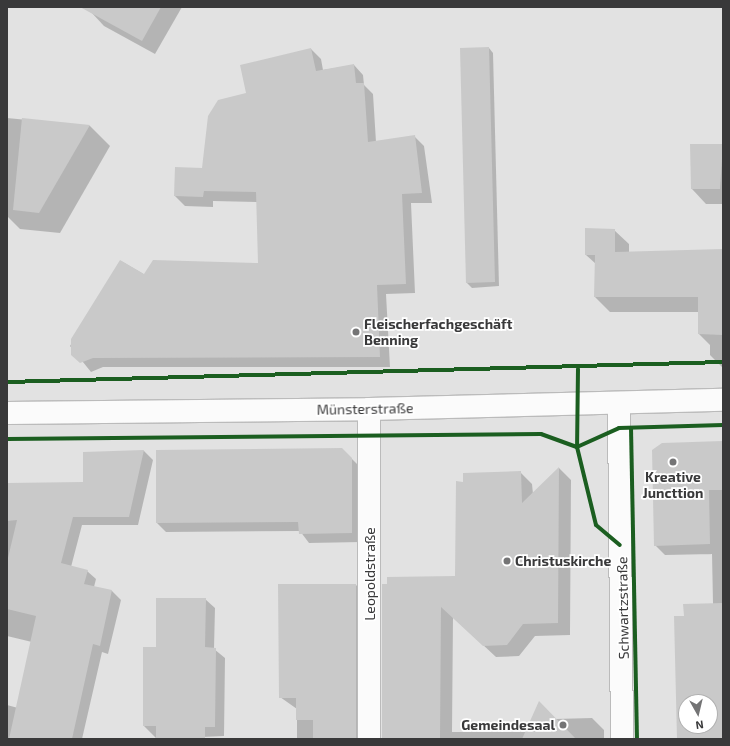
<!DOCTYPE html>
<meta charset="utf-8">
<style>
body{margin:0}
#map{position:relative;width:730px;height:746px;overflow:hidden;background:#e2e2e2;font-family:"Exo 2",sans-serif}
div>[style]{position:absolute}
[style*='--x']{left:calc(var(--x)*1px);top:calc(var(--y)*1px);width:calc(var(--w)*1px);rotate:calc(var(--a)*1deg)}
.shadow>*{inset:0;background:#0003}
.building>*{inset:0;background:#c9c9c9}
.roads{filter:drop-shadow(1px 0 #bbb) drop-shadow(-1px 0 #bbb) drop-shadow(0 1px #bbb) drop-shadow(0 -1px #bbb)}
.minor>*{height:22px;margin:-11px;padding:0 11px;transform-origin:11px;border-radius:11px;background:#fbfbfb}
.secondary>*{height:22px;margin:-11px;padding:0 11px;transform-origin:11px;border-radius:11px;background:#fbfbfb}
.cycleway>*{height:4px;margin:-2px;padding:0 2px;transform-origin:2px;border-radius:2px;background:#1b5e20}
.dots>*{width:11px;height:11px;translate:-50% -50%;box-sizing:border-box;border:2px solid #fff;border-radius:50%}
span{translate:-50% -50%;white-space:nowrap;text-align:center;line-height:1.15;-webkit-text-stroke:3.5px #fff;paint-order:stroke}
.poi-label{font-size:14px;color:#39393a;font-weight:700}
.left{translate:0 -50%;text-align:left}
.right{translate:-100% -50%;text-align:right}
.street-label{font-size:14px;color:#39393a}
.frame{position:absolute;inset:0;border:8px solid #39393a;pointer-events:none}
.north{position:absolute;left:678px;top:694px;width:40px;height:40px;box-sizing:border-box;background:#fff;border:1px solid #b0b0b0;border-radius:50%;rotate:172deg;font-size:11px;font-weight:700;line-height:16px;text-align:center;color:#39393a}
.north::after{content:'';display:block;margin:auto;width:14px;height:18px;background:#747475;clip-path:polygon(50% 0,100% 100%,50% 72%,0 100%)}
</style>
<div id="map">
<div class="shadow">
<i style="clip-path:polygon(94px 7px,182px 7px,155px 54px,104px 26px,91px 12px)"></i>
<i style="clip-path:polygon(489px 48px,493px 53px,499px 286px,472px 288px,467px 283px)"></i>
<i style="clip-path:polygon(311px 49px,321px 59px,323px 70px,354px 65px,363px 75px,364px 85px,373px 94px,376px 142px,414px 136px,424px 146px,432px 203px,411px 203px,415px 293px,386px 294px,390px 367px,103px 367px,91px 372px,70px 346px,121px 261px,145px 275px,259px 264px,258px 202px,213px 201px,213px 207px,185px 206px,175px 196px,203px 169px,248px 94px)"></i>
<i style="clip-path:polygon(7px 118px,90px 126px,110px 146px,60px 233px,20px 229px,7px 216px)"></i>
<i style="clip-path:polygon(691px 145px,723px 145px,723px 204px,706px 204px,692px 189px)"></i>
<i style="clip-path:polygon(614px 230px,629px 244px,629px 253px,723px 251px,723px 368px,710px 355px,710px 345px,699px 334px,699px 312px,610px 312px,595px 297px,596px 264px,586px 255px)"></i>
<i style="clip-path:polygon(evenodd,723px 442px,723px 739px,678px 739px,685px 617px,713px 604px,712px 554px,665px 555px,655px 545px,723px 442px,686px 702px,710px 702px,710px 726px,686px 726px,686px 702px)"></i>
<i style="clip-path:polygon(342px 449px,361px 468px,361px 542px,309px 543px,300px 531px,166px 532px,157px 523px)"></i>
<i style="clip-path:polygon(144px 451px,153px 460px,138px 525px,82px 525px,71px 567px,87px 571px,96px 579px,94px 587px,112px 591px,121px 600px,108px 654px,102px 652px,82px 739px,7px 739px,7px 705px,18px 708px,32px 642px,7px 636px,7px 494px,84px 483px,84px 453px)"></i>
<i style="clip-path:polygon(559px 468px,571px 480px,570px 635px,535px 636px,519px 656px,496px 657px,453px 617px,452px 732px,527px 732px,555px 719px,592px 718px,604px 730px,604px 739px,382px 739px,382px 585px,456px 577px,464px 483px,520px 472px,532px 484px,533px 494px)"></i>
<i style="clip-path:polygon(279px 585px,356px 585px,368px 597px,368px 739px,297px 739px,297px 709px,280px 697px)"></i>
<i style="clip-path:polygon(205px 599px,215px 608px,214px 649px,225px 658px,224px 736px,157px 739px,144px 726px,157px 648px)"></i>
</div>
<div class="building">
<i style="clip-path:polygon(80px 7px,161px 7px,142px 41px)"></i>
<i style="clip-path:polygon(489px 47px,495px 282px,466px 283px,460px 48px)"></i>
<i style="clip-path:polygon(311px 48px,316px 71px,354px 64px,356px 83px,364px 83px,368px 142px,415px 135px,422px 193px,402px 194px,406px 284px,377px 285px,380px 357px,93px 358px,80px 363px,71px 355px,71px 339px,120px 260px,144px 274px,153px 260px,258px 263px,256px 192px,204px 191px,203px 197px,174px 196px,175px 167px,202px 168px,208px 116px,218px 100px,246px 93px,240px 65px)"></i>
<i style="clip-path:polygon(22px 118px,90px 125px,39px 213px,13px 210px)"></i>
<i style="clip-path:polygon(690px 144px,723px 144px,720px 189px,691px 189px)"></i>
<i style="clip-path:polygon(585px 228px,615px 229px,615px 252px,723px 249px,723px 335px,698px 334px,698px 297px,594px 297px,595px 255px,585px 255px)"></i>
<i style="clip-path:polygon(723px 441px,723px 490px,709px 490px,710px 544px,654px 546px,652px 450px,662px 443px)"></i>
<i style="clip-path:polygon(342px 448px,352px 458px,352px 533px,299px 534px,298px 522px,156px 523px,156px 450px)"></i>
<i style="clip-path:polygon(144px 450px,129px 517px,73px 517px,61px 563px,88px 570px,84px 584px,112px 590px,100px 646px,93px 644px,72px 739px,9px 739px,36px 616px,7px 609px,7px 562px,17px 520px,7px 521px,7px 483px,83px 482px,83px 452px)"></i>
<i style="clip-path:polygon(559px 467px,558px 623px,523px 624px,507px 645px,483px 646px,441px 607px,440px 739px,382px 739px,382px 584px,387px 584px,387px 577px,455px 576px,456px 481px,463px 482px,463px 473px,521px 471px,522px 503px)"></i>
<i style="clip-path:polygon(278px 584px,356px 584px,356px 739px,313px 739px,313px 720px,296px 720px,296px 698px,279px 698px)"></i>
<i style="clip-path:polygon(156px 598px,206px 598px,205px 647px,216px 648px,215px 727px,205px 727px,205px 739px,156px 739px,156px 726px,143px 726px,143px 647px,156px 647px)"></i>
<i style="clip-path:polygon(evenodd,723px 603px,723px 739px,677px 739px,674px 616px,684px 616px,683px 604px,723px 603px,686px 702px,710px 702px,710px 726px,686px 726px,686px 702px)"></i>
<i style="clip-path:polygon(539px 701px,576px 739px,522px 739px)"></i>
</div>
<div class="roads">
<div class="minor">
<i style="--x:619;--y:404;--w:335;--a:89.5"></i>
<i style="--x:369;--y:739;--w:330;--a:-90"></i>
</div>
<div class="secondary">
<i style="--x:7;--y:413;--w:362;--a:-0.6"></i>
<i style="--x:369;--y:409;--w:354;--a:-1.5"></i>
</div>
</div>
<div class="cycleway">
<i style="--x:578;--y:369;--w:78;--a:90.7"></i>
<i style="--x:577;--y:447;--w:80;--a:76.3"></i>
<i style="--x:596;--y:525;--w:31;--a:40"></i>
<i style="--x:7;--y:382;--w:716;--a:-1.6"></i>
<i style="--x:631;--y:428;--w:311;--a:88.9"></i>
<i style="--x:7;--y:439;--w:534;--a:-0.54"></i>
<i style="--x:541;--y:434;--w:38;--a:20"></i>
<i style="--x:577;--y:447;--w:46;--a:-24.3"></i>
<i style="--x:619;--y:428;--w:104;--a:-1.7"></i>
</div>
<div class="dots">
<i style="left:356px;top:332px;background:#747475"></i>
<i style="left:673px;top:462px;background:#747475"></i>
<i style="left:507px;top:561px;background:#747475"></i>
<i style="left:563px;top:725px;background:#747475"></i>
</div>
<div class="poi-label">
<span class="left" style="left:364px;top:332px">Fleischerfachgeschäft<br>Benning</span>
<span style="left:673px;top:485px">Kreative<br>Juncttion</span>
<span class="left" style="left:515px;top:561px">Christuskirche</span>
<span class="right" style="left:555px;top:725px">Gemeindesaal</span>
</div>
<div class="street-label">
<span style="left:365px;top:409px;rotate:-1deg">Münsterstraße</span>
<span style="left:370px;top:574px;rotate:-90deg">Leopoldstraße</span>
<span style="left:623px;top:608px;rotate:-91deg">Schwartzstraße</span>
</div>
<div class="frame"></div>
<div class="north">N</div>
</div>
